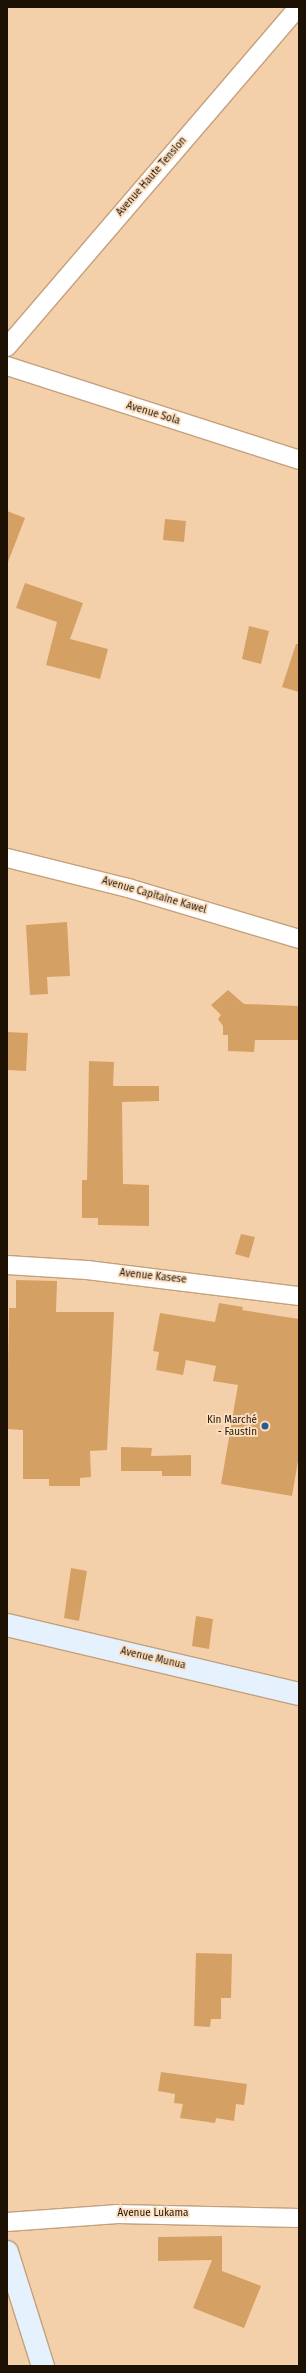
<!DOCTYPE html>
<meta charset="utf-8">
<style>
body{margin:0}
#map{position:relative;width:306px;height:2373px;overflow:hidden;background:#f4d0aa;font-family:"Fira Sans",sans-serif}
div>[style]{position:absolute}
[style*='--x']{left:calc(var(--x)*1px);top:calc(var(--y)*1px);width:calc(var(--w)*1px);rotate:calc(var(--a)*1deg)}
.building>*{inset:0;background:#d5a063}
.roads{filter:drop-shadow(1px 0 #c3a17c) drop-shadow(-1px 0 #c3a17c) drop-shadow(0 1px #c3a17c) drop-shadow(0 -1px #c3a17c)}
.street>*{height:18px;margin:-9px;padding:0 9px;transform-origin:9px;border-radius:9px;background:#fff}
.secondary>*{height:22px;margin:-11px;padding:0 11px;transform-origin:11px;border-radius:11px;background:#e5f1fd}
.dots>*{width:11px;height:11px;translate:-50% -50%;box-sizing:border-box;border:2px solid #fcdfc0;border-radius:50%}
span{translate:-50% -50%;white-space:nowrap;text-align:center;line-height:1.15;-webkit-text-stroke:3.5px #fcdfc0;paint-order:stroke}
.street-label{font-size:10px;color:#1d1104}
.poi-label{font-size:10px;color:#1d1104}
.right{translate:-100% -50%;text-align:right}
.frame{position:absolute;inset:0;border:8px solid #1d1104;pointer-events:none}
</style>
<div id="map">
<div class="building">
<i style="clip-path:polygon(7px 511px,25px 518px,8px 562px,7px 561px)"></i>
<i style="clip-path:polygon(165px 519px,186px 521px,184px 542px,163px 540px)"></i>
<i style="clip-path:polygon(25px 583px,83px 603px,70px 639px,108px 649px,100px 679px,46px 665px,57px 622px,16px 608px)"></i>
<i style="clip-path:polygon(249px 626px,269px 631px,261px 664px,242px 659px)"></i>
<i style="clip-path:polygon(296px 644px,299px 644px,299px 692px,282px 687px)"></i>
<i style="clip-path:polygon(67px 922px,70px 976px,47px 977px,48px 994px,30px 995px,26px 925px)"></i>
<i style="clip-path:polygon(228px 990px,244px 1004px,299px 1006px,299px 1040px,255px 1040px,254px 1052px,228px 1051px,228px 1035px,223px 1035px,223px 1026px,218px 1019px,221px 1015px,211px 1005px)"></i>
<i style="clip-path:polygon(7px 1032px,28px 1033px,26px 1071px,7px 1070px)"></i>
<i style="clip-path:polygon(89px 1061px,114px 1062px,113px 1086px,159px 1086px,159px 1101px,122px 1102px,123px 1184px,149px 1185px,149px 1226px,98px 1225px,98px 1218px,82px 1218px,82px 1180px,87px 1180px)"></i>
<i style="clip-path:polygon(241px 1234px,255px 1237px,249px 1258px,235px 1254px)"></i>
<i style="clip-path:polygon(16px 1280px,57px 1281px,56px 1312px,114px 1312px,107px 1450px,90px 1451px,91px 1477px,80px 1478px,80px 1486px,49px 1486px,49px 1479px,23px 1479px,23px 1430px,7px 1429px,9px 1308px,16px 1308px)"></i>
<i style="clip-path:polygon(219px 1303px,243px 1307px,242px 1310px,299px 1319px,299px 1455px,292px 1496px,221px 1484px,238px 1385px,213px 1381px,216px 1366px,186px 1360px,183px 1375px,156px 1370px,159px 1352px,153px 1351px,160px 1313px,215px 1322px)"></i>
<i style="clip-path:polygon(121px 1447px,152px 1448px,151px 1456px,191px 1455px,191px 1476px,162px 1476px,162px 1471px,121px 1471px)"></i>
<i style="clip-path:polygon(71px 1568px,87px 1571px,79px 1621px,64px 1618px)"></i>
<i style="clip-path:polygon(196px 1616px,213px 1619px,209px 1649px,192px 1646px)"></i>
<i style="clip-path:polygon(196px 1953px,232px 1954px,231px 1998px,221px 1998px,221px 2019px,211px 2019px,210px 2027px,194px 2026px)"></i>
<i style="clip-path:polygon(161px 2072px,247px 2084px,244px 2105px,236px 2104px,234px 2121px,216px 2118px,215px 2123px,180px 2118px,183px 2104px,174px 2103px,175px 2094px,158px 2091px)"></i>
<i style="clip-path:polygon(222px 2236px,222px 2271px,261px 2286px,244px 2328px,193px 2308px,212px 2260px,158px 2261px,158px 2237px)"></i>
</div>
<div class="roads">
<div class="street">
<i style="--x:7;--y:347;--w:448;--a:-49.4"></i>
<i style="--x:7;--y:366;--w:307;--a:17.8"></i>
<i style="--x:7;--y:858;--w:125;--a:13.9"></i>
<i style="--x:128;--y:888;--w:178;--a:16.6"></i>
<i style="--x:7;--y:1265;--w:80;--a:3.6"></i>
<i style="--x:87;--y:1270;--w:214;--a:7"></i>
<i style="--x:7;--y:2222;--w:111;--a:-4.1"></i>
<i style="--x:118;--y:2214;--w:181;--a:1.3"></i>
</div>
<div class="secondary">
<i style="--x:7;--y:1625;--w:300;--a:13.3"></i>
<i style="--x:7;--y:2252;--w:120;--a:72.5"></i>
</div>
</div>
<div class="dots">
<i style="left:265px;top:1426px;background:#225f96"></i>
</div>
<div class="street-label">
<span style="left:152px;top:177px;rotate:-49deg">Avenue Haute Tension</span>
<span style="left:153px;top:414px;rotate:17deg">Avenue Sola</span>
<span style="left:154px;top:896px;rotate:16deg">Avenue Capitaine Kawel</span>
<span style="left:153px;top:1277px;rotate:6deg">Avenue Kasese</span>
<span style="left:153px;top:1659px;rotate:13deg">Avenue Munua</span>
<span style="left:153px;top:2214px">Avenue Lukama</span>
</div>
<div class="poi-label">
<span class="right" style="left:257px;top:1426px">Kin Marché<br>- Faustin</span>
</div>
<div class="frame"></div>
</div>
